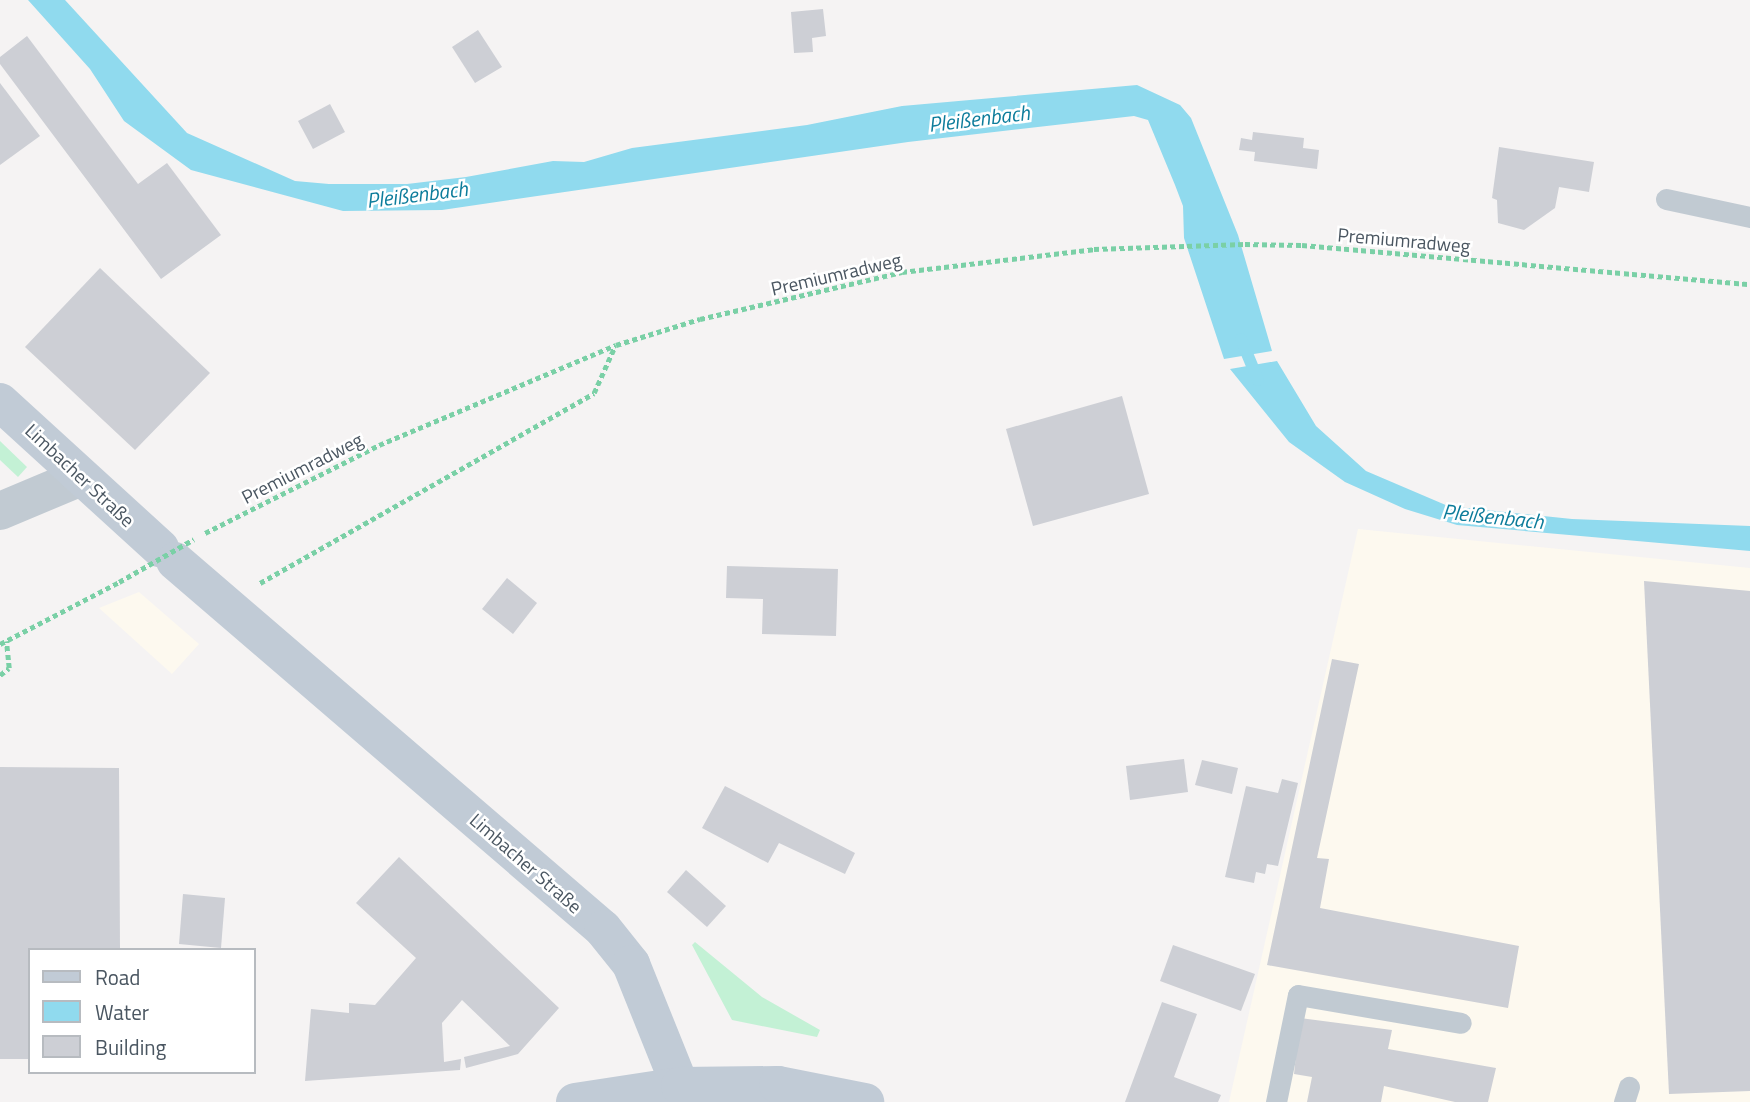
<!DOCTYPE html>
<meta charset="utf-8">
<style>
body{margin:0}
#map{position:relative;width:1750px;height:1102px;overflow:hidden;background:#f5f3f3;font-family:"Titillium Web",sans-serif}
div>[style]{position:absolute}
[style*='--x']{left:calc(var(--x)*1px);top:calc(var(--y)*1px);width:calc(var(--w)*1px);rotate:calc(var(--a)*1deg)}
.commercial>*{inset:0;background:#fdf9ef}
.green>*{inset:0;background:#c3f1d5}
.water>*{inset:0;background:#90daee}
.stream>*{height:12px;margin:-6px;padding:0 6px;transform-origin:6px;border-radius:6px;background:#90daee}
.building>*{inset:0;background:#cdcfd5}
.path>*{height:4.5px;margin-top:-2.25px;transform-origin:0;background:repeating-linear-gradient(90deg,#7ad0a6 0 5px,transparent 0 8.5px)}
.lane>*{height:21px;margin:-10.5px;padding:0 10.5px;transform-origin:10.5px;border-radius:10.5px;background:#c1cad2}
.street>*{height:38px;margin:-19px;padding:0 19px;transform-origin:19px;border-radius:19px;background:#c1cad2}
.secondary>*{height:38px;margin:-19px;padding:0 19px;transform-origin:19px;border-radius:19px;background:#c1cbd6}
.path-bridge>*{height:4.5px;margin-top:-2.25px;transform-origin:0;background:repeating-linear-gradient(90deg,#7ad0a6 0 5px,transparent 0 8.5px)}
span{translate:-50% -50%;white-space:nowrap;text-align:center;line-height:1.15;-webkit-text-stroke:5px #fff;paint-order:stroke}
.street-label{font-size:19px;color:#4a5661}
.water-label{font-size:21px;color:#0c7c9b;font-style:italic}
.legend{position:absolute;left:28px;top:948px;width:228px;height:126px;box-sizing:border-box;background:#fff;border:2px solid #b7bbc0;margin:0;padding:9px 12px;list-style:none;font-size:21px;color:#4a5661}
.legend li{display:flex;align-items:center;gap:14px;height:35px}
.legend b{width:35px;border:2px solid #b7bbc0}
</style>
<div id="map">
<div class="commercial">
<i style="clip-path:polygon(1358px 529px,1750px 568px,1750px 1102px,1229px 1102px)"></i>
<i style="clip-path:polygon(139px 592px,199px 644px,172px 674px,99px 608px)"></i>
</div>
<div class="green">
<i style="clip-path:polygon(0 441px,27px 467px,18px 477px,0 460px)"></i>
<i style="clip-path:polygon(695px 942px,762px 997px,820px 1030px,817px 1037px,732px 1020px,692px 945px)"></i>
</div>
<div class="water">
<i style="clip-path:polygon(28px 0,65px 0,187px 133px,295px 181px,329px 184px,407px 184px,466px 177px,553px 161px,584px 162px,632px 148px,807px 125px,902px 106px,1137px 85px,1180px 105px,1191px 118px,1238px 235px,1272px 351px,1224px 359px,1184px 238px,1183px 206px,1175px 185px,1148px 120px,1134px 116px,908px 142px,442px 210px,343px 211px,191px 170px,124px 121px,90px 69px)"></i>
<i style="clip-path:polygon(1277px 361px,1316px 426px,1366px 471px,1448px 506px,1572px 519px,1750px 526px,1750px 551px,1457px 525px,1405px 509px,1345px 482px,1289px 442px,1230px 369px)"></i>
</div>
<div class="stream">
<i style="--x:1241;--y:339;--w:44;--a:67.5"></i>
</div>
<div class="building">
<i style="clip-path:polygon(823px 9px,826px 36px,812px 38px,813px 52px,794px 53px,791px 12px)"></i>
<i style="clip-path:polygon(478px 30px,502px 67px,475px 83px,452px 47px)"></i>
<i style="clip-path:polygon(27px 36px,138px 184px,167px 163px,221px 235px,161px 279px,0 64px,0 57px)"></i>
<i style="clip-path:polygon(0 83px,40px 136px,0 165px)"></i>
<i style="clip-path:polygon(330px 104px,345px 132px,313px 149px,298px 121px)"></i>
<i style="clip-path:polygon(1253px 132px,1304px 138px,1303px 148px,1319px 150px,1317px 169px,1254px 161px,1255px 152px,1239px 150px,1241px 138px,1252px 140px)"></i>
<i style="clip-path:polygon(1499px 147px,1594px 162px,1589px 192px,1559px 187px,1555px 208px,1524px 230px,1498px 223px,1497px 200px,1492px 198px)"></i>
<i style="clip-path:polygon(100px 268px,210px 373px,135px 450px,25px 347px)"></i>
<i style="clip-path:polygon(1122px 396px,1149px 494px,1033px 526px,1006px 429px)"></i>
<i style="clip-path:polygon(727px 566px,838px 569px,836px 636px,762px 634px,763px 599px,726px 598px)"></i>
<i style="clip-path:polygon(507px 578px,537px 603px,513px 634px,482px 609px)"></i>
<i style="clip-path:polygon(1644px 581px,1750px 591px,1750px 1091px,1669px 1094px)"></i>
<i style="clip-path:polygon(1332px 659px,1359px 664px,1317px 858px,1329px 859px,1320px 908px,1519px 946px,1508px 1008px,1267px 965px)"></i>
<i style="clip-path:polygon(1184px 759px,1188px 792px,1130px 800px,1126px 766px)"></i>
<i style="clip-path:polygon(1202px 760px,1238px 768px,1232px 794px,1195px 785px)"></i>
<i style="clip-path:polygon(0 767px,119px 768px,120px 950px,30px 950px,28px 1059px,0 1059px)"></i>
<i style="clip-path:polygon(1282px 779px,1298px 783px,1278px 866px,1267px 864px,1265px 874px,1256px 872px,1254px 883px,1225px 877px,1246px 786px,1278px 793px)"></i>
<i style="clip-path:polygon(725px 786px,855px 853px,845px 874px,779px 843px,768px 863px,702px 828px)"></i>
<i style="clip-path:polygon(399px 857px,559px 1008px,518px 1054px,466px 1068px,464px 1057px,510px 1046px,462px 1000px,442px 1023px,444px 1062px,461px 1059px,460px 1070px,305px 1081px,311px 1009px,349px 1013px,349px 1003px,375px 1005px,416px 958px,356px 903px)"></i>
<i style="clip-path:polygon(686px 870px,726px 906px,707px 927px,667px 892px)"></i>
<i style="clip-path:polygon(183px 894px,225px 898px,221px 948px,179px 944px)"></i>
<i style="clip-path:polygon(1173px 945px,1255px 974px,1241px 1011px,1160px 981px)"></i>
<i style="clip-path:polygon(1162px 1002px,1197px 1014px,1174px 1077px,1221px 1095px,1218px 1102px,1125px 1102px)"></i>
<i style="clip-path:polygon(1300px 1018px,1392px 1030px,1388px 1049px,1496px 1068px,1488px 1102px,1455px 1102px,1384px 1086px,1381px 1102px,1307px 1102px,1312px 1077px,1294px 1074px)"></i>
</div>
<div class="path">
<i style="--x:205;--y:533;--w:195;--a:-26.8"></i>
<i style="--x:379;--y:445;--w:257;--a:-22.9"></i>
<i style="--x:616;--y:345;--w:88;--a:-17.2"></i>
<i style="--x:700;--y:319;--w:207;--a:-13.1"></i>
<i style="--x:902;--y:272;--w:193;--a:-6.8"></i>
<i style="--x:1094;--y:249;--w:151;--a:-1.9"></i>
<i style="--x:1245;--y:244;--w:57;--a:1"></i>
<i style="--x:1302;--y:245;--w:450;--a:5"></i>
<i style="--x:260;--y:583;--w:384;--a:-29.6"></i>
<i style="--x:594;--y:393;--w:51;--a:-65.9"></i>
<i style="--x:0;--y:644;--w:134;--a:-27.5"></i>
<i style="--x:0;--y:675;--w:11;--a:-38"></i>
<i style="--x:9;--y:668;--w:27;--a:-96"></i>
</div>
<div class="lane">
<i style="--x:1666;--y:199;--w:86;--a:12.1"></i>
<i style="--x:1276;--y:1102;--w:109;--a:-78.4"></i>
<i style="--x:1298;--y:995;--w:165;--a:9.7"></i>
<i style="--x:1624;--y:1102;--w:16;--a:-72"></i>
</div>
<div class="street">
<i style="--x:0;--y:511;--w:88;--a:-22.8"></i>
</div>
<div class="secondary">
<i style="--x:0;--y:402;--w:217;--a:42.4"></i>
<i style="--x:175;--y:561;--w:564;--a:40.69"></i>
<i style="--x:603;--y:929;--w:45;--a:51.3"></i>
<i style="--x:631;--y:964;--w:131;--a:68.1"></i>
<i style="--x:575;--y:1102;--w:106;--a:-8.7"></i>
<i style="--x:680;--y:1086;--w:98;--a:-0.6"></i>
<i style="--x:778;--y:1085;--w:89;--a:11.1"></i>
</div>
<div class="path-bridge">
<i style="--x:119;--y:582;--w:86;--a:-29.8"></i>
</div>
<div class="street-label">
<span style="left:1404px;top:240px;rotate:5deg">Premiumradweg</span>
<span style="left:836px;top:274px;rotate:-13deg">Premiumradweg</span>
<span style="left:302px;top:468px;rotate:-27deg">Premiumradweg</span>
<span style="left:80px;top:475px;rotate:43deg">Limbacher Straße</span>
<span style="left:526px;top:863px;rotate:41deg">Limbacher Straße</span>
</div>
<div class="water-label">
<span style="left:979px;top:118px;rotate:-7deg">Pleißenbach</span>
<span style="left:417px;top:194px;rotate:-7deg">Pleißenbach</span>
<span style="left:1493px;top:516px;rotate:6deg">Pleißenbach</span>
</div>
<ul class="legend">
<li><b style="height:9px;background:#c1cbd6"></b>Road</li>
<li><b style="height:19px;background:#90daee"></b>Water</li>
<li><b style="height:19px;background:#cdcfd5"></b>Building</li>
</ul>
</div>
